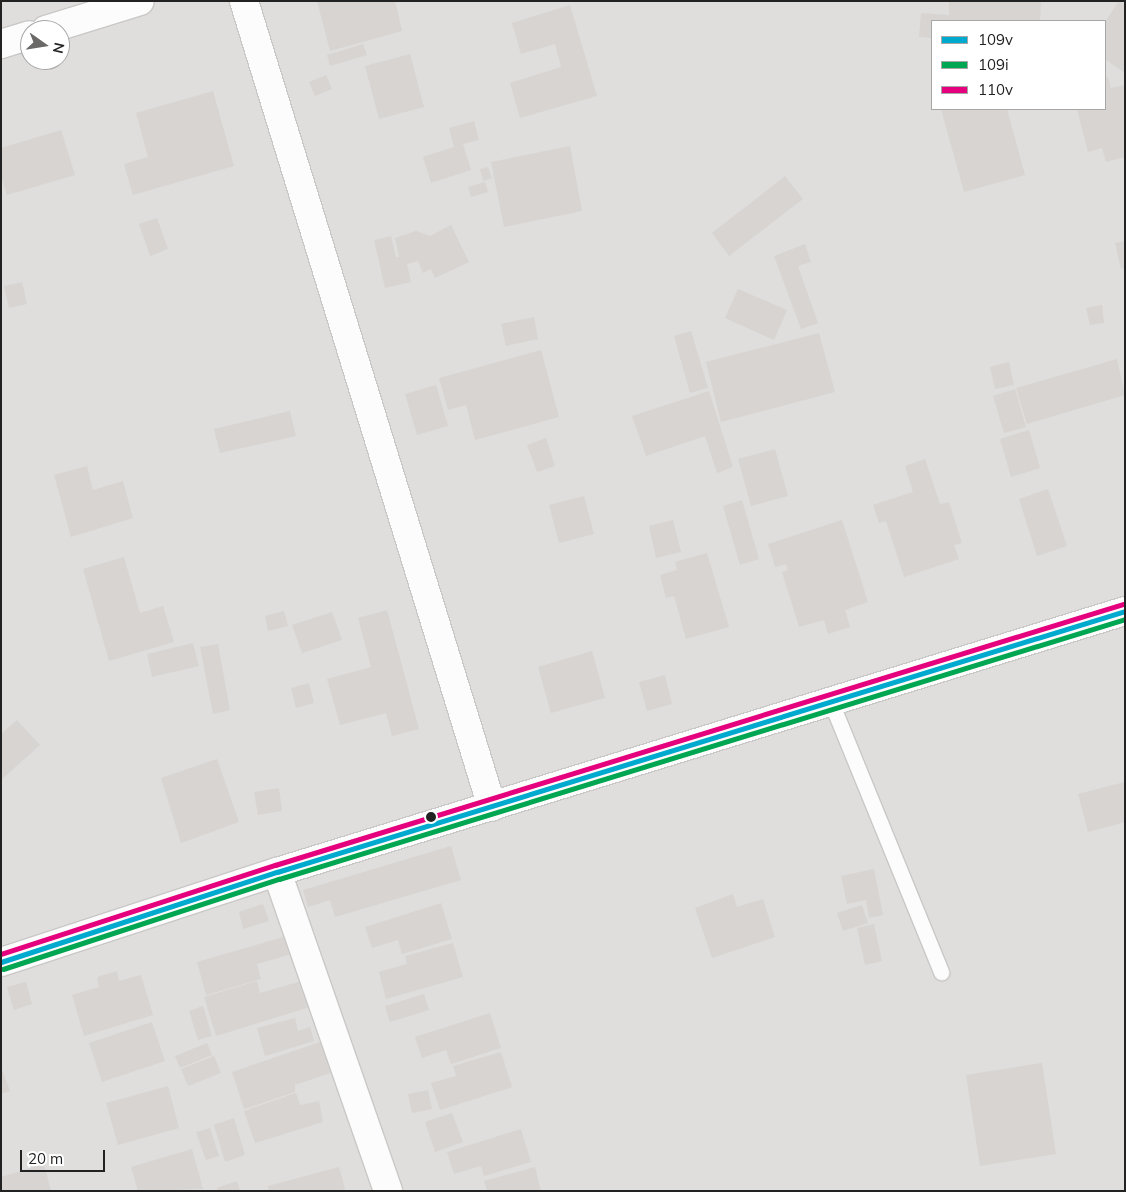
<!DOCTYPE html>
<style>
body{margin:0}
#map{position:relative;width:1126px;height:1192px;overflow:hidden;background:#f0eeeb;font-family:Mulish,sans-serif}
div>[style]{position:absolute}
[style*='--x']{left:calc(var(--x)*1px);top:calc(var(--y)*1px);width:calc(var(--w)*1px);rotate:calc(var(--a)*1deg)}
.residential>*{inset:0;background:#dfdedc}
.building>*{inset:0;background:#d7d4d2}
.roads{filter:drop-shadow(1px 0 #c9c8c7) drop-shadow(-1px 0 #c9c8c7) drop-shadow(0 1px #c9c8c7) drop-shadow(0 -1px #c9c8c7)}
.service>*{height:15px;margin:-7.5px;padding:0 7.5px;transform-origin:7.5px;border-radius:7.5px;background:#fdfcfc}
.minor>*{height:28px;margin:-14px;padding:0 14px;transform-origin:14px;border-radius:14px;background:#fdfcfc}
.bus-1>*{height:5px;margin:-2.5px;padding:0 2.5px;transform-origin:2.5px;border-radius:2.5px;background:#00a9ce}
.bus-2>*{height:5px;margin:-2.5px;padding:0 2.5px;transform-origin:2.5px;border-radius:2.5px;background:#00a651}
.bus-3>*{height:5px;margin:-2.5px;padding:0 2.5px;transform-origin:2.5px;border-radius:2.5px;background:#e5007d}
.dots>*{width:14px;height:14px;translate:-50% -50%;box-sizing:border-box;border:2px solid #fff;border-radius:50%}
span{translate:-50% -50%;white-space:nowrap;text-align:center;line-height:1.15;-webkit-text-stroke:5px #fff;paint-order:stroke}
.frame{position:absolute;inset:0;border:2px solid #222;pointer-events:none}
.legend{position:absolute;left:931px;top:20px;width:175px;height:90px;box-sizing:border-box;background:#fff;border:1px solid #a7a7a7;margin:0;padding:6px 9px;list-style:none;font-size:15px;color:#222}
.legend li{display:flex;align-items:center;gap:10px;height:25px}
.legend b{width:25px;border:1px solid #a7a7a7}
.north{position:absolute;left:20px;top:20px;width:50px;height:50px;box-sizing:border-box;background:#fff;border:1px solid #a7a7a7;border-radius:50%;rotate:103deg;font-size:14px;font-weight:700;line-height:20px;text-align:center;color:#222}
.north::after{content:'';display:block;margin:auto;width:18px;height:22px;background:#6a6968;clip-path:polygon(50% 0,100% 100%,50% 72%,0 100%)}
.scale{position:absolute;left:20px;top:1150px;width:85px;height:22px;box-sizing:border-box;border:2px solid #222;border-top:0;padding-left:6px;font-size:15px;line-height:18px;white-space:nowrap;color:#222;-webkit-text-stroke:4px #fff;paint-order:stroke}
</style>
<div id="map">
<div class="residential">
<i style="clip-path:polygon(evenodd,1px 1px,1125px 1px,1125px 1191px,1px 1191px,1px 1px,932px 21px,1105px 21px,1105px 109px,932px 109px,932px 21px,1px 1px,30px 30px,60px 30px,60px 60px,30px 60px,30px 30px)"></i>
</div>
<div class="building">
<i style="clip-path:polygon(317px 1px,395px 1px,402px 31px,330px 51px)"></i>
<i style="clip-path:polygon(979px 1px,1041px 1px,1040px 21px,932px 21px,932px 38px,919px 37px,921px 13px,949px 15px,949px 2px)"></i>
<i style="clip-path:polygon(1119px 1px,1125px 4px,1125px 73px,1105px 59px,1105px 22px)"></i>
<i style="clip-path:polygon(570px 5px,597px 96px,520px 118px,510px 83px,561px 67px,555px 44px,521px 54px,512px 23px)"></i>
<i style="clip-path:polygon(363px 44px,367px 55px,330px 66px,327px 55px)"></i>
<i style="clip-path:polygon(410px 54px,424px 107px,379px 119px,365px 66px)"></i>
<i style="clip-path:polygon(326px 75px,332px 89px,315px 96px,309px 82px)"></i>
<i style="clip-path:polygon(1108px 77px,1111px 88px,1125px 85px,1125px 157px,1106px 162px,1102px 148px,1088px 152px,1077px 109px,1105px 109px,1105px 78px)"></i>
<i style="clip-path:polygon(213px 91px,234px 166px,133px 195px,124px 164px,148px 157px,136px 113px)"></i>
<i style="clip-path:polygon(941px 109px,1007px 109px,1025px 175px,964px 192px)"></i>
<i style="clip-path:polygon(474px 121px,479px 140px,463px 144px,471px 170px,431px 183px,423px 157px,454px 147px,449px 128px)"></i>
<i style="clip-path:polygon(61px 130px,75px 175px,7px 195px,1px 176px,1px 148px)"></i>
<i style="clip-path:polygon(570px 146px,582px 211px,504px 227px,491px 162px)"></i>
<i style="clip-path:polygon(488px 167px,492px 178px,483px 181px,480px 169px)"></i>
<i style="clip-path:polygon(785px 176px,803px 199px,729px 256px,712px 233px)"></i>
<i style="clip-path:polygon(485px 182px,488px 192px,471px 197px,468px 187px)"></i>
<i style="clip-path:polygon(157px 218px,168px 249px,150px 256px,139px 224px)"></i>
<i style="clip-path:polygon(451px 225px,469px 262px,435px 278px,431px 269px,423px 273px,418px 261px,407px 264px,411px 282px,385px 288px,374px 240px,391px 236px,396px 257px,399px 257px,395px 238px,416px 231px,430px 236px)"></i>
<i style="clip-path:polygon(1125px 241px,1125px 268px,1121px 269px,1115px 243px)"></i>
<i style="clip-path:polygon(805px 244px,811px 262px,798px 266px,818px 323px,801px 329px,774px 256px)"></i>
<i style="clip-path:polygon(22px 282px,27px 304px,9px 308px,4px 286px)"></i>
<i style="clip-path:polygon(738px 289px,787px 310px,774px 340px,725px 318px)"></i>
<i style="clip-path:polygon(1102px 305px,1104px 323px,1090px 325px,1086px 308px)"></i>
<i style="clip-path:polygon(534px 317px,538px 339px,506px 346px,501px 324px)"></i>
<i style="clip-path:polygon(691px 331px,708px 388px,690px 393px,674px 336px)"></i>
<i style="clip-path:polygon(819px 333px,835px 392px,721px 422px,706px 362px)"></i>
<i style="clip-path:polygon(541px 350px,559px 417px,475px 440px,466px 405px,448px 410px,439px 378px)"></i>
<i style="clip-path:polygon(1117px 359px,1125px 395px,1027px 424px,1016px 388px)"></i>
<i style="clip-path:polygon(1009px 362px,1014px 385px,995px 389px,990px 367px)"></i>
<i style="clip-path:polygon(436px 385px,448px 426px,417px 435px,405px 394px)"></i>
<i style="clip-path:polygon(1015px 389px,1026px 427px,1004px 433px,993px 396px)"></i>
<i style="clip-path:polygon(709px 391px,733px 467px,717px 473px,705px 436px,646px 456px,632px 416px)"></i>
<i style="clip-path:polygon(290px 411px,296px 436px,220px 453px,214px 429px)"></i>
<i style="clip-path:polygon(1029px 430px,1040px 468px,1011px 477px,1000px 439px)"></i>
<i style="clip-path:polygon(546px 438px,555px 466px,537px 472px,527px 445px)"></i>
<i style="clip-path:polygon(775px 449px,788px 496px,751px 506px,738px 459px)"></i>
<i style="clip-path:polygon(925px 459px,940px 504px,949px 502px,962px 543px,954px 545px,959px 559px,904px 577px,886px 521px,879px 523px,873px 505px,913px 492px,905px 466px)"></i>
<i style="clip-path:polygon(87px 466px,93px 490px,123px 481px,133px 518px,71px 537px,54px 475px)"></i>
<i style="clip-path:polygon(1048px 489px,1067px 546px,1037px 556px,1019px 499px)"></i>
<i style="clip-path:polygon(584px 496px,594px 534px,559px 543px,549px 505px)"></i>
<i style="clip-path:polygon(742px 500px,759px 559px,740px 565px,723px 506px)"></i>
<i style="clip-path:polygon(673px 520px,681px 552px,656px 558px,649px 526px)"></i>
<i style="clip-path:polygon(842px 520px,868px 602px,845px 610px,850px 627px,828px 634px,824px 620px,799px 627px,782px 572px,788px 570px,786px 564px,775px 567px,768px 544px)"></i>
<i style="clip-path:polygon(707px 553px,729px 627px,686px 639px,674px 596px,666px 598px,660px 575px,677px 570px,675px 562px)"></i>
<i style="clip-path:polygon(124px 557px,140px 613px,163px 606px,174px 642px,109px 661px,83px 569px)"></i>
<i style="clip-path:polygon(387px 610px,419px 729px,392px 736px,386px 713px,340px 725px,327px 679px,371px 667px,358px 618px)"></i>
<i style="clip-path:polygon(284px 611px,288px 626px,268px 631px,265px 616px)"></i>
<i style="clip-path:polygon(332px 612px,342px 640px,302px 653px,292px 625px)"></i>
<i style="clip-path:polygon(193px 643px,199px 666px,152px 677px,147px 654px)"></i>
<i style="clip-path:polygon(218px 644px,230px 710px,213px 714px,200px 647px)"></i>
<i style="clip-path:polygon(592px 651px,605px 698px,551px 713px,538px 667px)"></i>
<i style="clip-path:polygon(665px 675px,672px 704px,647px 711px,639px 682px)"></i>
<i style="clip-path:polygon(309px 683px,314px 703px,296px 708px,291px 688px)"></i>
<i style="clip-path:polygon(17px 720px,40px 745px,1px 780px,1px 734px)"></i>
<i style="clip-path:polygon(217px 759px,239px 822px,181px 843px,161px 778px)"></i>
<i style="clip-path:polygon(1125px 782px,1125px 822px,1088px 832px,1078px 794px)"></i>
<i style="clip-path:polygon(279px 788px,282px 811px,258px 815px,254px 792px)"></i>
<i style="clip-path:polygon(451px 846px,461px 880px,335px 917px,330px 900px,308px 907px,303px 890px)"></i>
<i style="clip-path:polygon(874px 869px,883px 915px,869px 918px,866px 900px,847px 904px,841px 876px)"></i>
<i style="clip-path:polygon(733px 894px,737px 907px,763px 899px,775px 937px,712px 958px,695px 908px)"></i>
<i style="clip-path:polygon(441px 903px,452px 939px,402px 954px,398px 940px,372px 948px,365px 927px)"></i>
<i style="clip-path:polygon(263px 904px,269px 921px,243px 929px,239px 912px)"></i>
<i style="clip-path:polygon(862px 905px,868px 923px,843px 931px,837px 913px)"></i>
<i style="clip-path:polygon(874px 924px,882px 961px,865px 965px,857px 928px)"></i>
<i style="clip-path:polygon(287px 936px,292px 954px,257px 964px,261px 979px,206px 995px,197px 962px)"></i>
<i style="clip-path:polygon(453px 943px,463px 977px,386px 999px,379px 972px,407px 964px,405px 956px)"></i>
<i style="clip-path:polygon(117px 971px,119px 981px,141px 975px,153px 1015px,84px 1036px,72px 995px,99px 987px,97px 977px)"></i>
<i style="clip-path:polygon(305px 980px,313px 1006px,216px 1036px,204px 997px,257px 981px,260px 993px)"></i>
<i style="clip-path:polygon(26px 982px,32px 1004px,14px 1010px,7px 987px)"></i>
<i style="clip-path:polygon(424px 994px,429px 1010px,390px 1022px,385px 1006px)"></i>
<i style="clip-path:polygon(203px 1006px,212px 1036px,198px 1040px,189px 1011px)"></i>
<i style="clip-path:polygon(490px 1013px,501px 1048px,451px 1064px,446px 1050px,422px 1058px,415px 1037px)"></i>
<i style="clip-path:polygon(295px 1018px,298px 1031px,310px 1027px,314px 1041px,265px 1056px,257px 1028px)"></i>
<i style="clip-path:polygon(152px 1022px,165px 1061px,102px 1082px,89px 1043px)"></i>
<i style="clip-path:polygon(326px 1040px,336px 1071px,295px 1085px,295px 1092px,244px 1109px,232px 1072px)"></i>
<i style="clip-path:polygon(207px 1043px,212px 1055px,180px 1068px,175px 1056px)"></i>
<i style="clip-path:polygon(501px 1052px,512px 1087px,440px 1110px,431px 1083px,456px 1076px,453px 1066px)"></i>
<i style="clip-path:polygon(214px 1056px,221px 1073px,188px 1086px,181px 1069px)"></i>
<i style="clip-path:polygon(1042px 1063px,1056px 1154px,980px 1166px,966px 1075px)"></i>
<i style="clip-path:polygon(1px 1067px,10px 1091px,1px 1094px)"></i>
<i style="clip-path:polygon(168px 1086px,179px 1128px,118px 1145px,106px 1103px)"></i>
<i style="clip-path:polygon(428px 1090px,432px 1109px,412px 1113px,408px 1094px)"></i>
<i style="clip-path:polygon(296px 1093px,300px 1105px,319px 1101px,323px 1122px,255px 1143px,244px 1111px)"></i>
<i style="clip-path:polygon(452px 1113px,463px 1142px,435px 1152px,425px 1122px)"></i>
<i style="clip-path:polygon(234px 1118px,245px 1155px,225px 1162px,214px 1125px)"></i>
<i style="clip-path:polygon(210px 1128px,219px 1156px,206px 1160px,196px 1132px)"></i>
<i style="clip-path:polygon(521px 1129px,531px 1162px,484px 1176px,481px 1166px,454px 1174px,447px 1152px)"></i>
<i style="clip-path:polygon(192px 1149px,203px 1189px,138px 1191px,131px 1167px)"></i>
<i style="clip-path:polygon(44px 1164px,51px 1191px,1px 1191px,1px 1177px)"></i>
<i style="clip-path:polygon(339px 1167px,345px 1189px,338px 1191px,269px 1191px,268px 1186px)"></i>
<i style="clip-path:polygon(535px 1167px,541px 1191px,487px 1191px,484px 1181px)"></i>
<i style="clip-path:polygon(237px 1181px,240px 1191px,218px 1191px,217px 1188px)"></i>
</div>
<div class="roads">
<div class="service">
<i style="--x:831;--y:702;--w:292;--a:67.8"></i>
</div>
<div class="minor">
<i style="--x:244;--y:1;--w:843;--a:72.9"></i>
<i style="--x:46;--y:30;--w:98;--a:-17.1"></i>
<i style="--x:1;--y:44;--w:30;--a:-17"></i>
<i style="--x:277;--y:872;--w:338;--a:70.8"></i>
<i style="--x:1;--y:962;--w:290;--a:-18.1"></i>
<i style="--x:277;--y:872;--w:887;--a:-17.11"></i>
</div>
</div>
<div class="bus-1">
<i style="--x:1;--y:962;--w:290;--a:-18.1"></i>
<i style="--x:277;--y:872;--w:887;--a:-17.11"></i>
</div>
<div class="bus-2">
<i style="--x:3;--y:969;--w:290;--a:-18.1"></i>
<i style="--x:279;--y:879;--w:885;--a:-17.08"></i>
</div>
<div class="bus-3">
<i style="--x:1;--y:954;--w:288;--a:-18"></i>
<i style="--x:275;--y:865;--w:887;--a:-17.11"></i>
</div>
<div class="dots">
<i style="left:431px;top:817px;background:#222"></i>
</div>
<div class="frame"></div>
<ul class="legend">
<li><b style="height:6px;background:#00a9ce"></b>109v</li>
<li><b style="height:6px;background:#00a651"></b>109i</li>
<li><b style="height:6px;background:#e5007d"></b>110v</li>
</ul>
<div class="north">N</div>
<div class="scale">20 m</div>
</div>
